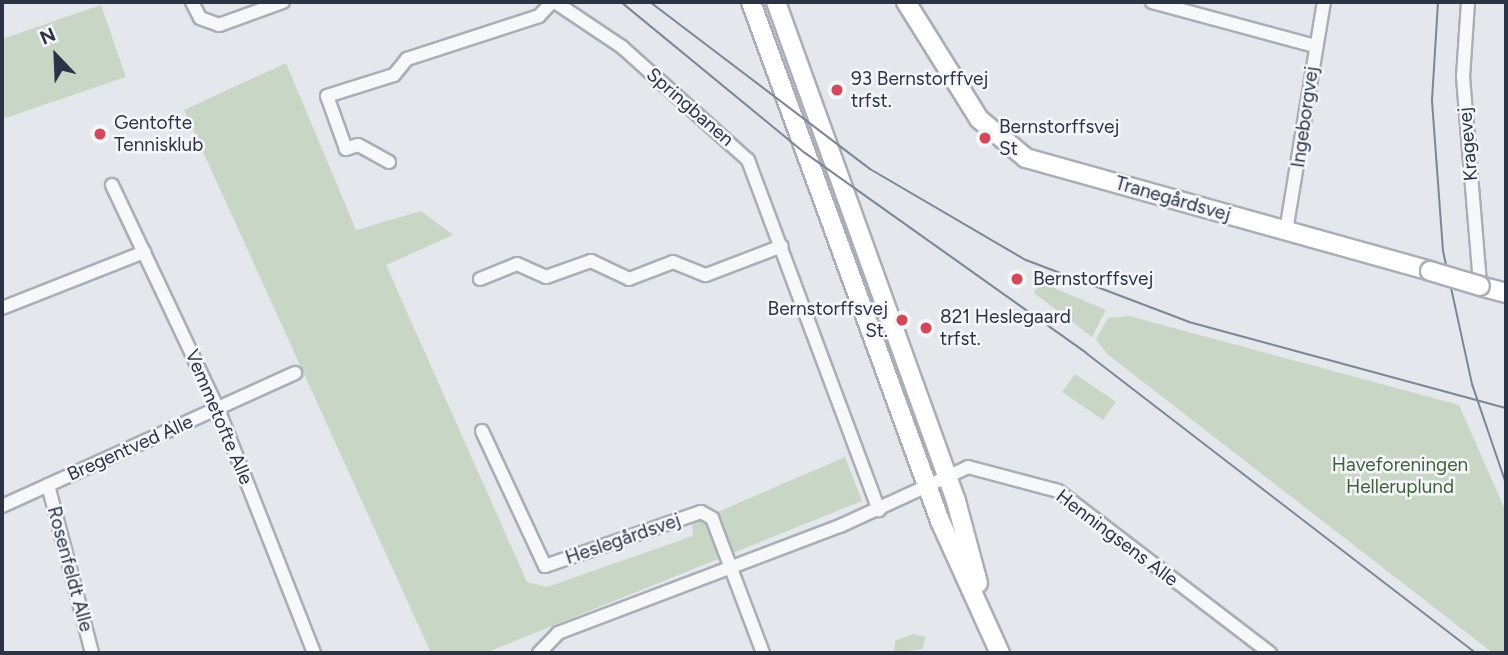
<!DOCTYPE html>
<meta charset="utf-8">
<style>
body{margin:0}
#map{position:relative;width:1508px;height:655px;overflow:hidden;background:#e4e7ec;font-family:Figtree,sans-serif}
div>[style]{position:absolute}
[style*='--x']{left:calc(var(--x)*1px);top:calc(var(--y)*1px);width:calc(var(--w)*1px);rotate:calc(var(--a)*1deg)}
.green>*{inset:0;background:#c9d6c5}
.roads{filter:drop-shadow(2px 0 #a9aeb7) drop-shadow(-2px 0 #a9aeb7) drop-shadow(0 2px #a9aeb7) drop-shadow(0 -2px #a9aeb7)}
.street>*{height:12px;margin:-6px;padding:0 6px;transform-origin:6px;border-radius:6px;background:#f7f8fa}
.secondary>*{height:18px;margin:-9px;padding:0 9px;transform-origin:9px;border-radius:9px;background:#fff}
.tram>*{height:2px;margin:-1px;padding:0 1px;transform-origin:1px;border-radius:1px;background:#7d8696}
.bridges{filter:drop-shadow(2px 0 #a9aeb7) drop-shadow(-2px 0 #a9aeb7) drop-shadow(0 2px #a9aeb7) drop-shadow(0 -2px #a9aeb7)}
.secondary-bridge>*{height:18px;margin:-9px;padding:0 9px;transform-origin:9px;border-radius:9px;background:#fff}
.dots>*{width:19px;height:19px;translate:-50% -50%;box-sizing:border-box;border:4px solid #f4f6f9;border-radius:50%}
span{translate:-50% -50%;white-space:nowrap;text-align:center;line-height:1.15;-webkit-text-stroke:5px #f4f6f9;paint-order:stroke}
.poi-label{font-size:19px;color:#2b3445}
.left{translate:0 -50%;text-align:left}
.right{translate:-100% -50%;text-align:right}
.street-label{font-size:19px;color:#2b3445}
.park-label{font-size:19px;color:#3f6138}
.frame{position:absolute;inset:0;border:4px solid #2b3445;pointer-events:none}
.north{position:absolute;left:21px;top:21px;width:70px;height:70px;-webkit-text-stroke:5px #f4f6f9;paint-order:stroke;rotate:337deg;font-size:19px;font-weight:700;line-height:28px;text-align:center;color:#2b3445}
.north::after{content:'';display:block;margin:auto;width:24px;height:32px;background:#2b3445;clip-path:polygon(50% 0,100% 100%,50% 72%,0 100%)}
</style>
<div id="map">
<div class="green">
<i style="clip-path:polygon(101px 5px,126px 77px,2px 119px,2px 39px)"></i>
<i style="clip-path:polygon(286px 63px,356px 230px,421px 211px,453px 235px,386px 265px,527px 582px,547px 587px,693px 536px,692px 523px,845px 457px,862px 501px,485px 653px,431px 653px,184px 110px)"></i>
<i style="clip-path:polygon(1040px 282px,1106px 310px,1092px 337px,1034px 293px)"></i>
<i style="clip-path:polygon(1129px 316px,1459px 405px,1506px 512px,1506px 653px,1493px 653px,1107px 354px,1096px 339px,1108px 318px)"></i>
<i style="clip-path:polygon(1075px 374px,1116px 402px,1103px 420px,1062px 392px)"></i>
<i style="clip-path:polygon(913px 634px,926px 637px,922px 649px,894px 653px,895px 641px)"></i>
</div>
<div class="roads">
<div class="street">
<i style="--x:192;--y:2;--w:18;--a:63"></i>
<i style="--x:200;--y:18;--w:20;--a:20"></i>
<i style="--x:219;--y:25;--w:68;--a:-19.8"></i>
<i style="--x:555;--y:2;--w:81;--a:33.9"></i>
<i style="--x:622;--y:47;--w:169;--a:41.9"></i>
<i style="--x:748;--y:160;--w:374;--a:69.5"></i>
<i style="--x:1152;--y:2;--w:169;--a:15.1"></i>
<i style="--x:1468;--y:2;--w:75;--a:93.8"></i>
<i style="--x:1463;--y:77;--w:210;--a:85.3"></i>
<i style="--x:389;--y:162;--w:35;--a:-151"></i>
<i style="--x:358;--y:145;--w:13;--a:162"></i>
<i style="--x:346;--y:149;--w:56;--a:-109.7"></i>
<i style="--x:327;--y:96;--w:70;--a:-17.4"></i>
<i style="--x:394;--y:75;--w:21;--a:-51"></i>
<i style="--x:407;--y:59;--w:139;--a:-18"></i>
<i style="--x:539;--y:16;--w:19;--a:-47"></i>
<i style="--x:112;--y:185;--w:248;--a:64.7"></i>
<i style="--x:218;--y:409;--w:262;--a:68.5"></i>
<i style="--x:1286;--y:231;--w:232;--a:-80.6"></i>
<i style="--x:480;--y:279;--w:40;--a:-22"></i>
<i style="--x:517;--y:264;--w:32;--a:24"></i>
<i style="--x:546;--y:277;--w:48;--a:-19.6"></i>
<i style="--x:591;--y:261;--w:42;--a:25.3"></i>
<i style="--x:629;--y:279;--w:47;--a:-21.1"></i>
<i style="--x:673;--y:262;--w:35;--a:22"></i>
<i style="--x:706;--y:275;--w:81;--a:-20.9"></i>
<i style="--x:2;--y:308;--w:153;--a:-21.5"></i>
<i style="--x:482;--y:431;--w:149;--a:65"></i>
<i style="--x:545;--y:566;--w:165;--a:-19.1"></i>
<i style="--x:701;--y:512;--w:13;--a:29"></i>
<i style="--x:712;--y:518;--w:144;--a:69.3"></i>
<i style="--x:48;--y:485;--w:174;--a:75.3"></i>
<i style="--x:2;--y:506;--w:322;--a:-24.4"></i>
<i style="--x:539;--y:653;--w:28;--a:-46"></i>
<i style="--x:558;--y:633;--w:302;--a:-20.8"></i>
<i style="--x:840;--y:526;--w:141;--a:-24.7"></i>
<i style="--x:968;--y:467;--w:93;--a:14.9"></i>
<i style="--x:1058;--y:491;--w:267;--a:37.4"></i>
</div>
<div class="secondary">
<i style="--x:751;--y:2;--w:552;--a:69.99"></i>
<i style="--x:940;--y:521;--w:145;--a:65.6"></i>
<i style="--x:776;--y:2;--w:530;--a:70.16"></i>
<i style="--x:956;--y:501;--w:85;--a:75"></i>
<i style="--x:906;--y:2;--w:138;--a:58"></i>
<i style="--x:979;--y:119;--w:61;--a:39.7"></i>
<i style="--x:1026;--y:158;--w:420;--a:15.6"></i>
<i style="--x:1480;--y:286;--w:27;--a:15"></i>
</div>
</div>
<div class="tram">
<i style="--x:621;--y:2;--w:238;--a:39.4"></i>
<i style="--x:805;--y:153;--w:345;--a:35.4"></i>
<i style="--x:1086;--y:353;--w:491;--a:37.6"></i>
<i style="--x:650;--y:2;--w:276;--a:37.2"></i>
<i style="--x:870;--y:169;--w:181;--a:30.3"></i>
<i style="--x:1026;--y:260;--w:174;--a:20.8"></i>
<i style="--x:1189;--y:322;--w:328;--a:15.2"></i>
<i style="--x:1438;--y:2;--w:99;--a:93.5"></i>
<i style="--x:1432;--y:101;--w:150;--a:85.8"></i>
<i style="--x:1443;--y:251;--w:136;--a:77.7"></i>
<i style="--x:1472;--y:384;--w:106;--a:71.2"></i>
</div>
<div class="bridges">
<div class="secondary-bridge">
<i style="--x:1430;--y:271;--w:52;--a:16.7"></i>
</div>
</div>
<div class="dots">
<i style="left:837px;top:90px;background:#d1495b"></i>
<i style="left:100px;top:134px;background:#d1495b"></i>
<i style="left:985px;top:138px;background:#d1495b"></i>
<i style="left:1017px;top:279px;background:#d1495b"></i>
<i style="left:902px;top:320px;background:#d1495b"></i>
<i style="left:926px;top:328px;background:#d1495b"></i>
</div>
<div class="poi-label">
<span class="left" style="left:851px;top:90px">93 Bernstorffvej<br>trfst.</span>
<span class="left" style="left:114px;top:134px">Gentofte<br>Tennisklub</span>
<span class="left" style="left:999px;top:138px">Bernstorffsvej<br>St</span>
<span class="left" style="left:1033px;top:279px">Bernstorffsvej</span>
<span class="right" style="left:888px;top:320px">Bernstorffsvej<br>St.</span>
<span class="left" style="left:940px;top:328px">821 Heslegaard<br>trfst.</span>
</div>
<div class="street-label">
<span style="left:690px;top:107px;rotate:41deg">Springbanen</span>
<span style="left:1305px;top:117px;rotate:-82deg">Ingeborgvej</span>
<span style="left:1468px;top:144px;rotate:-95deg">Kragevej</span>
<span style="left:1173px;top:199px;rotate:16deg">Tranegårdsvej</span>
<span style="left:219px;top:417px;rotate:67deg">Vemmetofte Alle</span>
<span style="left:130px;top:448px;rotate:-24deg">Bregentved Alle</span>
<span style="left:1117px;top:538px;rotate:37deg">Henningsens Alle</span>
<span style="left:623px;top:539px;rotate:-19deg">Heslegårdsvej</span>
<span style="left:70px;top:569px;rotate:75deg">Rosenfeldt Alle</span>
</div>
<div class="park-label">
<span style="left:1400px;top:476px">Haveforeningen<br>Helleruplund</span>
</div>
<div class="frame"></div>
<div class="north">N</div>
</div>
